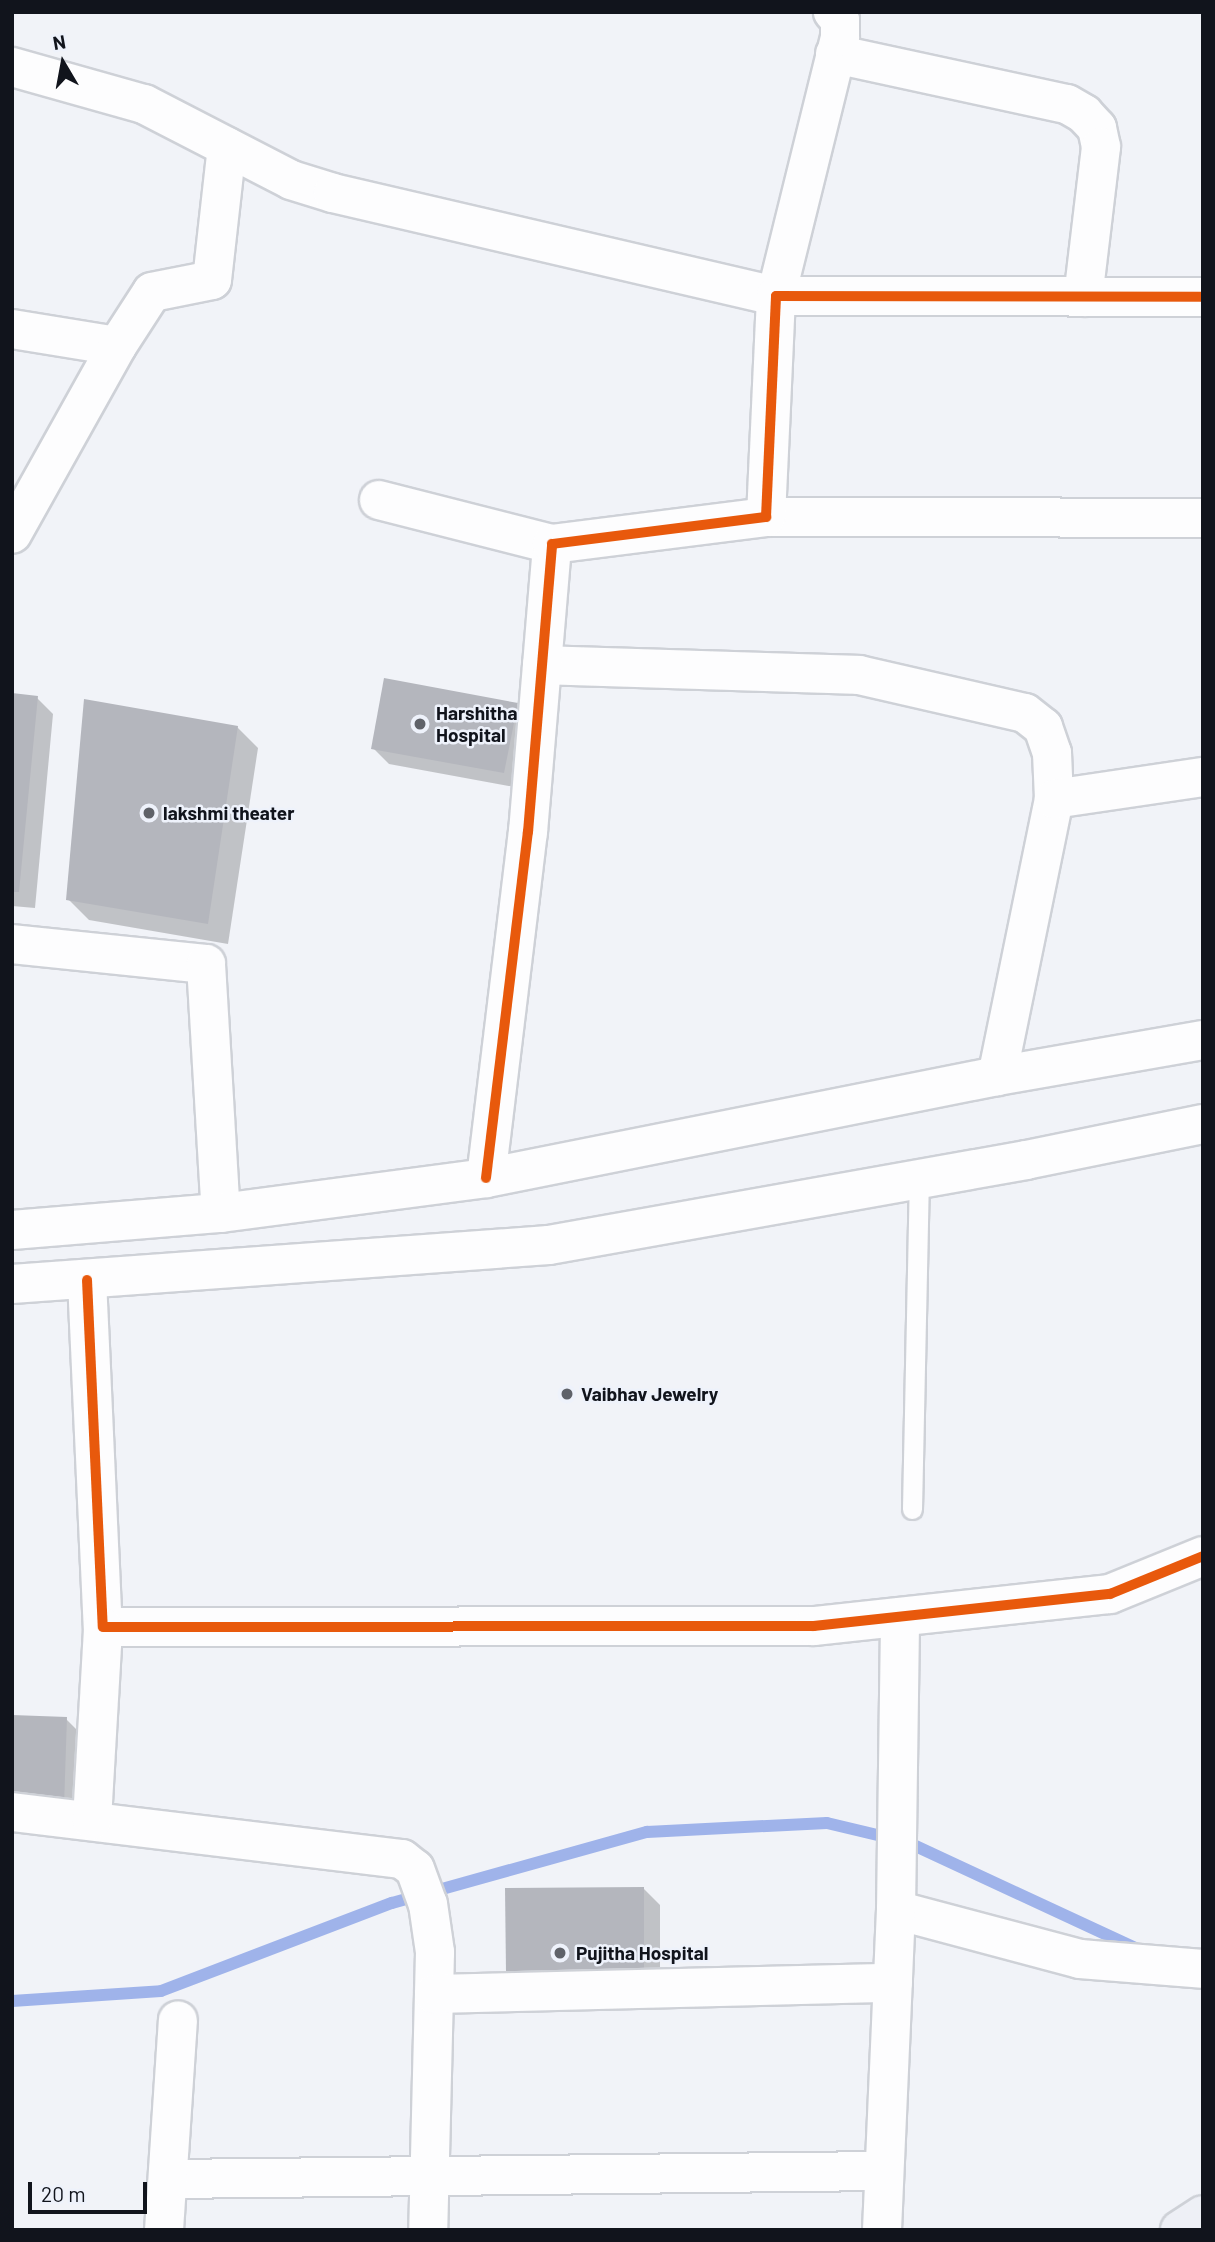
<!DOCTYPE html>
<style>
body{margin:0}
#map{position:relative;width:1215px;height:2242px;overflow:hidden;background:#f1f3f8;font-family:Barlow,sans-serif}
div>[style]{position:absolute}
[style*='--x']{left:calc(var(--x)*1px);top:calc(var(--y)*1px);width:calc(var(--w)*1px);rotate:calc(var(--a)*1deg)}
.shadow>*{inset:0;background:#0003}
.stream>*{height:12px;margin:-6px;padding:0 6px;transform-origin:6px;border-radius:6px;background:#9fb3ea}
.building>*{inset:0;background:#b4b6bd}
.roads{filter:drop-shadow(2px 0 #ced1d7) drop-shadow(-2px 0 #ced1d7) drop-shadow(0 2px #ced1d7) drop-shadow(0 -2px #ced1d7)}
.service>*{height:19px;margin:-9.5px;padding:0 9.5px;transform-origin:9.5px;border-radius:9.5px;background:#fdfdfe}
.minor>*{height:38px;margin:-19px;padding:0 19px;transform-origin:19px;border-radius:19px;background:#fdfdfe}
.secondary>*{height:38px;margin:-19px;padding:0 19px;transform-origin:19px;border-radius:19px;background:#fdfdfe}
.primary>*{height:38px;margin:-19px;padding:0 19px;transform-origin:19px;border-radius:19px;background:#eef0f6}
.cycleway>*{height:10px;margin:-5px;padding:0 5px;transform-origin:5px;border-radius:5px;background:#e8590c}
.dots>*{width:19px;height:19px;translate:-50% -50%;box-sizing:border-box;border:4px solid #eef2fb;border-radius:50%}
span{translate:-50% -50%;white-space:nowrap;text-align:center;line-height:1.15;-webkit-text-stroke:5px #eef2fb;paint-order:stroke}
.poi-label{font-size:19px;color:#11141c;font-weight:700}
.left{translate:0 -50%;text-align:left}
.frame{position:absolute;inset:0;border:14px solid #11141c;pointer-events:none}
.north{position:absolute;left:28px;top:28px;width:70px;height:70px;-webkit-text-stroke:5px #eef2fb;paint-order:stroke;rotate:350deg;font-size:19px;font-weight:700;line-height:28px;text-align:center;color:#11141c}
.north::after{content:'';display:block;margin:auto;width:24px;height:32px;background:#11141c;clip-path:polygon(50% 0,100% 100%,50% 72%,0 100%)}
.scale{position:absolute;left:28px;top:2182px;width:119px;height:32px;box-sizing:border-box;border:4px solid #11141c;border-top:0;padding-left:9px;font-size:21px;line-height:24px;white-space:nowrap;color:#11141c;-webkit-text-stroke:5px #eef2fb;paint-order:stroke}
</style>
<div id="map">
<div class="shadow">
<i style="clip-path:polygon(12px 695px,37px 698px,53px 714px,35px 908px,12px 906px)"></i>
<i style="clip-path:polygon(517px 705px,533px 721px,520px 788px,389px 764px,373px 748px)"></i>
<i style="clip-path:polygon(237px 727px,258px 748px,228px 944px,89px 920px,68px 899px)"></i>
<i style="clip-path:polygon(66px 1719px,77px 1730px,74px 1817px,12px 1815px)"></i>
<i style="clip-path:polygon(643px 1888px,660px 1905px,660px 1986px,524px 1987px,508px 1971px)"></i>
</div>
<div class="stream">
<i style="--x:12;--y:2001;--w:149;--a:-3.8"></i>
<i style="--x:161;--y:1991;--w:247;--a:-20.9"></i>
<i style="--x:392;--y:1903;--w:265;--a:-15.6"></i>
<i style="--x:647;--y:1832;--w:180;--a:-2.9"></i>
<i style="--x:827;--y:1823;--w:82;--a:13.4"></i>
<i style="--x:907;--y:1842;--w:257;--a:24.9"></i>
</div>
<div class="building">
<i style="clip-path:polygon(384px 678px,518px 703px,504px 773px,371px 749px)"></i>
<i style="clip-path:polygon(12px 693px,38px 696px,19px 892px,12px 892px)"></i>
<i style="clip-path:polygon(84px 699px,238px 726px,208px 924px,66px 900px)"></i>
<i style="clip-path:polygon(12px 1715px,67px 1717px,64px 1807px,12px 1806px)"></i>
<i style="clip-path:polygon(644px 1887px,644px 1970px,506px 1972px,505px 1888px)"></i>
</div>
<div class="roads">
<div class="service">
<i style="--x:912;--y:1509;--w:333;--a:-88.8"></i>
</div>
<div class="minor">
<i style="--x:835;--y:54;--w:237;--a:12.2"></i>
<i style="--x:1067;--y:104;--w:20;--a:30"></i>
<i style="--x:1084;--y:114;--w:19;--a:47"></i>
<i style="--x:1097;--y:128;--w:19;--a:78"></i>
<i style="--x:1101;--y:147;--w:151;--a:96.8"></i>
<i style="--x:12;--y:67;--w:137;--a:15.7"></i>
<i style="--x:144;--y:104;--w:165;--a:27.3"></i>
<i style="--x:291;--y:180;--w:44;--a:17.2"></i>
<i style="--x:333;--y:193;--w:455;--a:13.1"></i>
<i style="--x:776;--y:296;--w:267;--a:-76.1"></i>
<i style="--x:840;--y:37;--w:17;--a:-90"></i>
<i style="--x:840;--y:20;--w:11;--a:-131"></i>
<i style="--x:12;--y:329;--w:106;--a:9.2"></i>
<i style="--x:117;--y:346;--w:215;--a:119.2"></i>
<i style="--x:117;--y:346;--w:64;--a:-57.1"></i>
<i style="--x:152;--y:292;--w:61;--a:-11.3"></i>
<i style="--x:212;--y:280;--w:134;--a:-83.6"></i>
<i style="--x:379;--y:500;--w:179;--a:14.3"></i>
<i style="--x:766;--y:517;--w:437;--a:0.1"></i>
<i style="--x:542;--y:665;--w:317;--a:1.8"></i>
<i style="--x:859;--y:675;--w:170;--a:12.9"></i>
<i style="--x:1025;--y:713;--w:23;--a:38"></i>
<i style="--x:1043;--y:727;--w:28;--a:71"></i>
<i style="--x:1052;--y:753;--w:46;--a:87.5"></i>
<i style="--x:1054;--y:799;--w:283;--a:101.6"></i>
<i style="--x:1054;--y:799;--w:151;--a:-8.4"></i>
<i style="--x:12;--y:944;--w:195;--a:5.9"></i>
<i style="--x:206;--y:964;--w:249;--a:86.6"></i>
<i style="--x:486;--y:1178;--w:349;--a:-83.1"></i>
<i style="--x:528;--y:832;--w:289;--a:-85.2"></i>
<i style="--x:552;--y:544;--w:216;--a:-7.2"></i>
<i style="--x:766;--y:517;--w:221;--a:-87.4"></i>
<i style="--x:776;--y:296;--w:427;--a:0.1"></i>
<i style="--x:87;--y:1280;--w:347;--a:87.4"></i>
<i style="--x:103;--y:1627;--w:711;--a:-0.08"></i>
<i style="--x:814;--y:1626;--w:298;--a:-6.2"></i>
<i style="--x:1110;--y:1594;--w:100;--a:-22.2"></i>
<i style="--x:12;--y:1812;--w:393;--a:6.9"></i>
<i style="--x:402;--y:1859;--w:16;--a:38"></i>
<i style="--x:415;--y:1869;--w:37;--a:70"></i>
<i style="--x:428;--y:1904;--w:49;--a:81.7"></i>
<i style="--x:435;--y:1952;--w:278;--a:91.4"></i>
<i style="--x:92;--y:1820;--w:193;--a:-86.7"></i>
<i style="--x:896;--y:1910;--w:190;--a:14.9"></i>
<i style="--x:1080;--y:1959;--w:123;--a:4.6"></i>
<i style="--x:434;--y:1994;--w:459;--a:-1.4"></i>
<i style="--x:168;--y:2179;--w:716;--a:-0.64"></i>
<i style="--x:164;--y:2230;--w:210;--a:-86.2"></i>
<i style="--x:882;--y:2230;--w:320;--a:-87.5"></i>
<i style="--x:896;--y:1910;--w:293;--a:-89.2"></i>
</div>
<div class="secondary">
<i style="--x:12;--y:1230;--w:210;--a:-4.7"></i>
<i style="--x:221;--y:1213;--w:267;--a:-7.5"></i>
<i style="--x:486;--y:1178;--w:521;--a:-11.29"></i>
<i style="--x:997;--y:1076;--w:209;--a:-9.9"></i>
<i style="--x:12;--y:1284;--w:538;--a:-4.15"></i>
<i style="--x:549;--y:1245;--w:485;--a:-10.1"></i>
<i style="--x:1026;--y:1160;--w:181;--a:-11.5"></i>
</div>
<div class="primary">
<i style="--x:1180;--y:2230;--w:27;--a:-33"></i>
</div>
</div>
<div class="cycleway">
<i style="--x:486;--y:1178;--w:349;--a:-83.1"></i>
<i style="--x:528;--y:832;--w:289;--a:-85.2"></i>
<i style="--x:552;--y:544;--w:216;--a:-7.2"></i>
<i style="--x:766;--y:517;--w:221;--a:-87.4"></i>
<i style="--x:776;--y:296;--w:427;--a:0.1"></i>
<i style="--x:87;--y:1280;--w:347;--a:87.4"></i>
<i style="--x:103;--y:1627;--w:711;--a:-0.08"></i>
<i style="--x:814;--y:1626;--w:298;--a:-6.2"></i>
<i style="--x:1110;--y:1594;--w:100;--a:-22.2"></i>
</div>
<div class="dots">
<i style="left:420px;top:724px;background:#5f6269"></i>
<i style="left:149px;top:813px;background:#5f6269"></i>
<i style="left:567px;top:1394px;background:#5f6269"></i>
<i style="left:560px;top:1953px;background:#5f6269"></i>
</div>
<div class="poi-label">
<span class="left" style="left:436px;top:724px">Harshitha<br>Hospital</span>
<span class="left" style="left:163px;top:813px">lakshmi theater</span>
<span class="left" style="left:581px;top:1394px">Vaibhav Jewelry</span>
<span class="left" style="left:576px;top:1953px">Pujitha Hospital</span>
</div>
<div class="frame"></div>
<div class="north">N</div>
<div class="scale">20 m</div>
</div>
